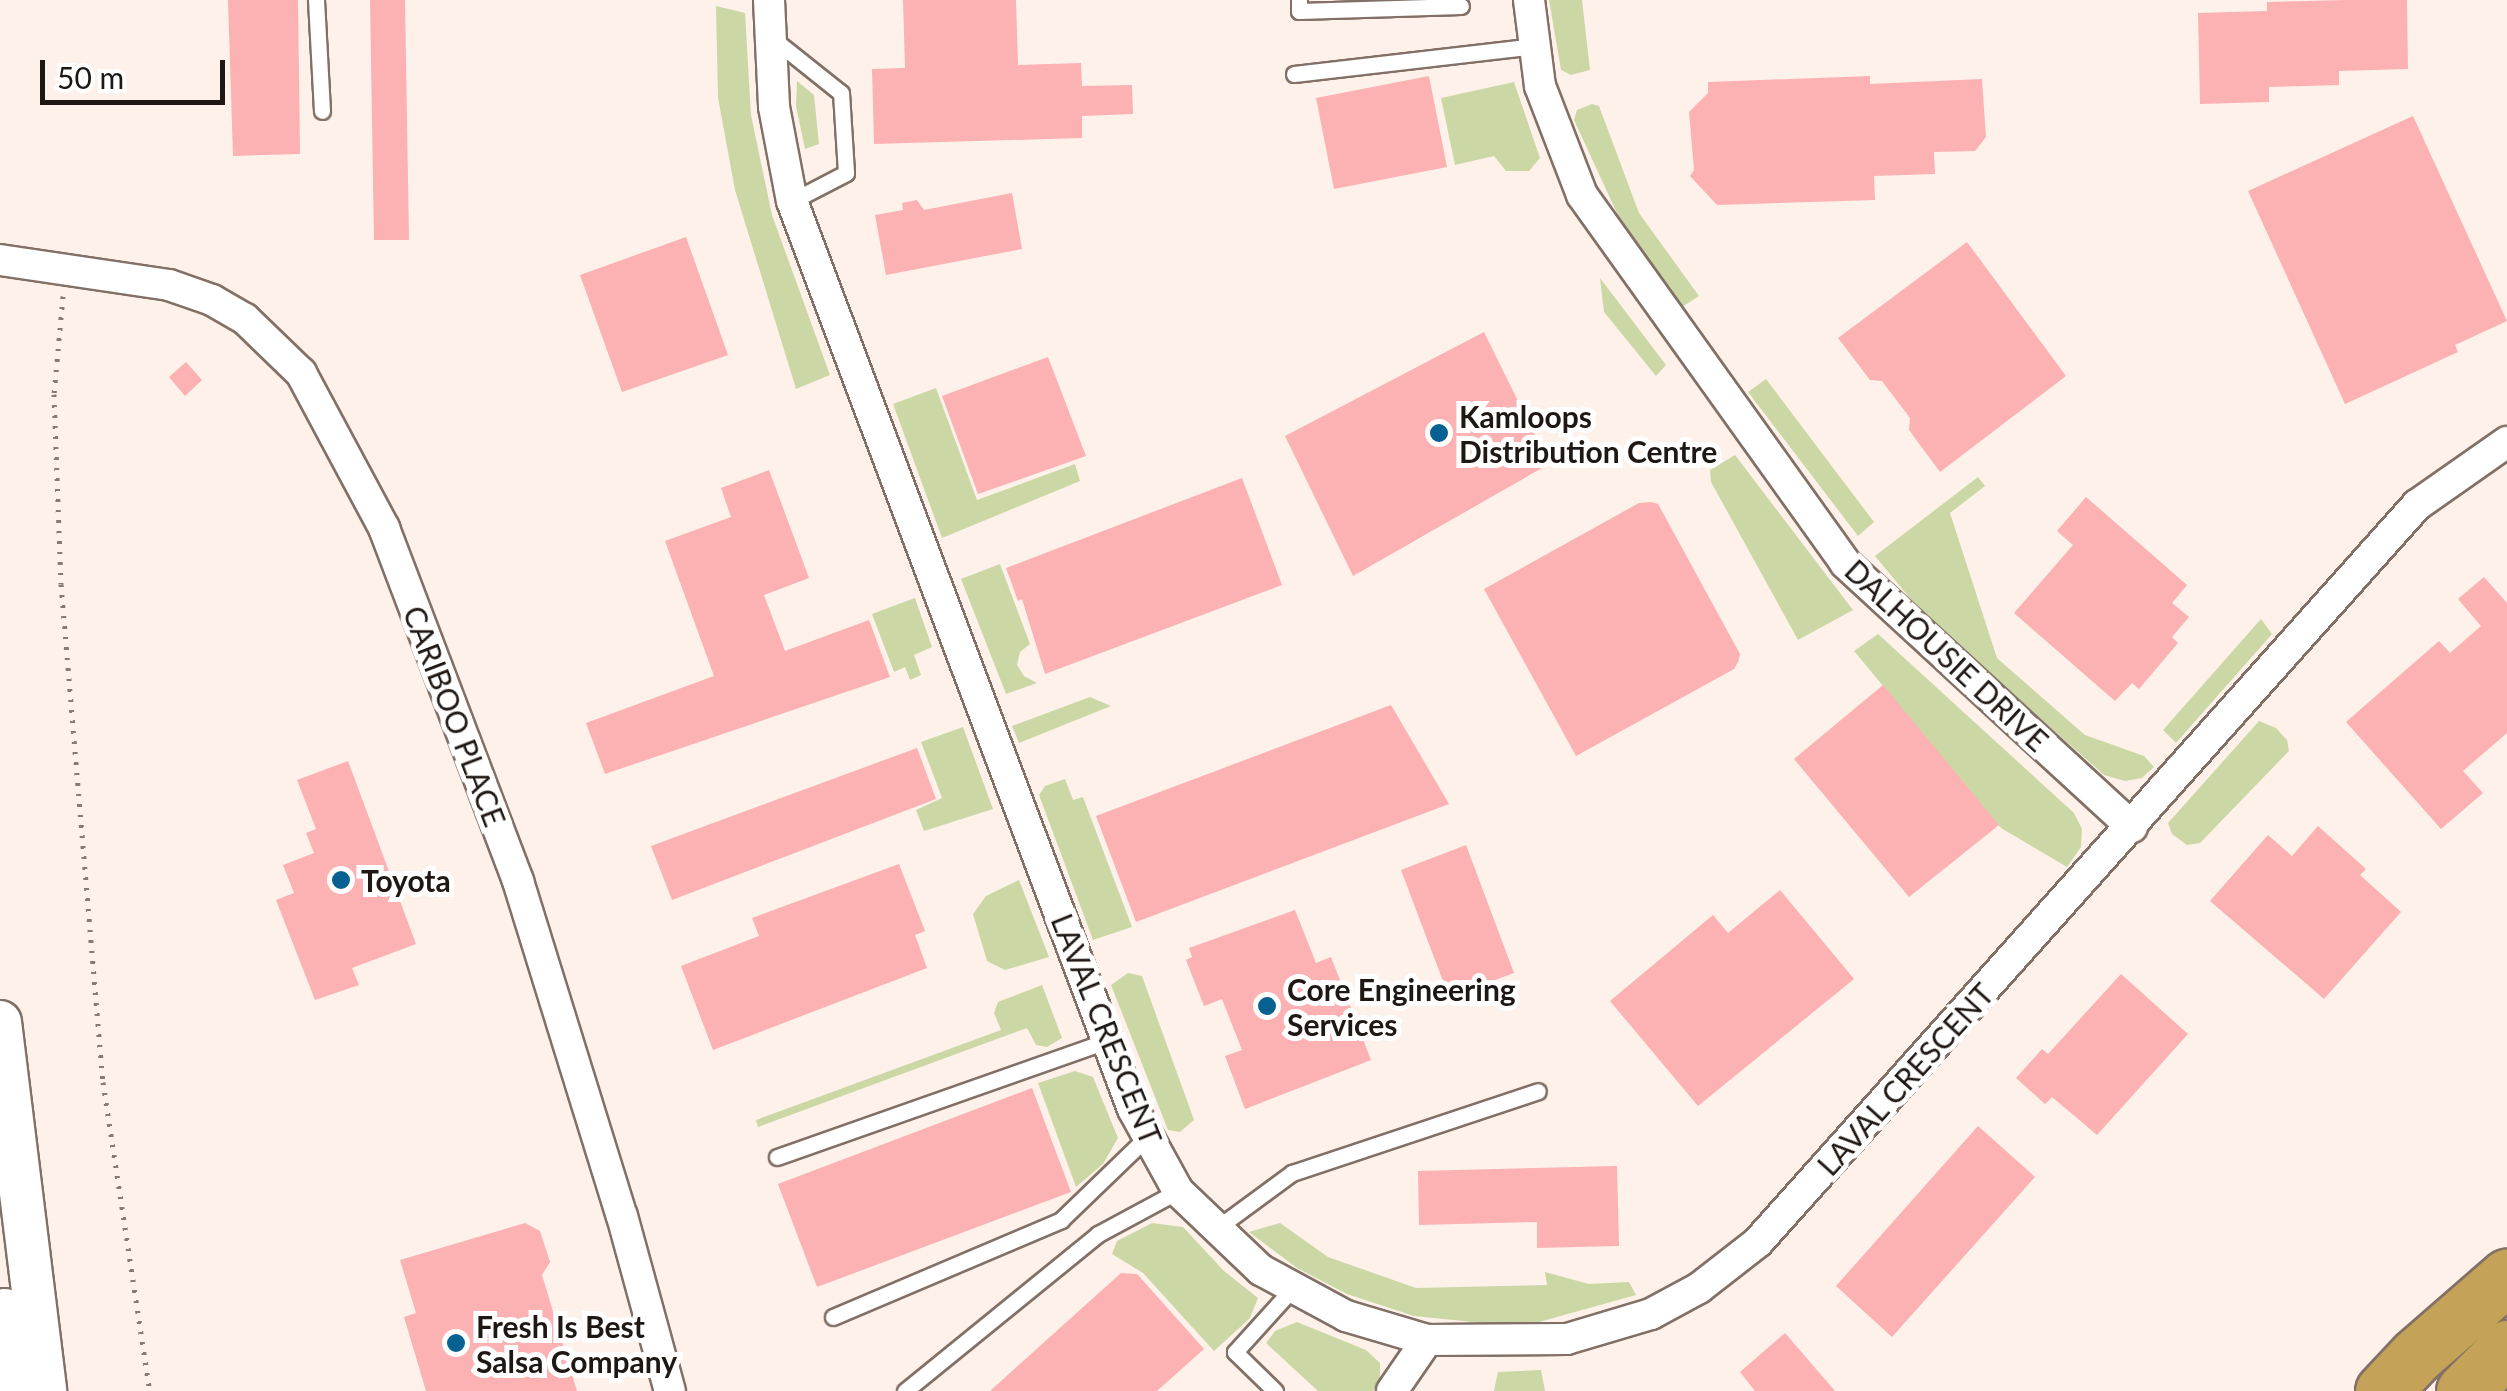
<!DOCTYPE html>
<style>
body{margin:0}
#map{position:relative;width:2507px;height:1391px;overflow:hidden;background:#fdf1ea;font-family:Lato,sans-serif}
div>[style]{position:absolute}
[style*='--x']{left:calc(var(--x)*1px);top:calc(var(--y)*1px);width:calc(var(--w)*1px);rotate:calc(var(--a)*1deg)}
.green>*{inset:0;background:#cbd8a5}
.building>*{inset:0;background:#fcb1b3}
.path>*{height:5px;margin-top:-2.5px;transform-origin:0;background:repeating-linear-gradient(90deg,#857b76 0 2.5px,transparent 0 10.5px)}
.roads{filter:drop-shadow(2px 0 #827066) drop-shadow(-2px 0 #827066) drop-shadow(0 2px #827066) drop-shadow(0 -2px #827066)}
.service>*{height:15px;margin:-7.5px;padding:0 7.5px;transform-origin:7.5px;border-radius:7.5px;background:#fff}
.minor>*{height:30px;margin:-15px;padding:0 15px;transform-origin:15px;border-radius:15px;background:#fff}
.secondary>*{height:42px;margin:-21px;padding:0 21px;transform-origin:21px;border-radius:21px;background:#fff}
.motorway>*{height:55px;margin:-27.5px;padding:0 27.5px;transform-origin:27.5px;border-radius:27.5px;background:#c4a257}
.dots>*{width:28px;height:28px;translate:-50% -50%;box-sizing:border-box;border:5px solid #fff;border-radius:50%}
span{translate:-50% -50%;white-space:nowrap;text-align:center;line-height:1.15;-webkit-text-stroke:10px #fff;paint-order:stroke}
.poi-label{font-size:30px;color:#1e1713;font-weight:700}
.left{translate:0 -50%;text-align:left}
.street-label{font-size:30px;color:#1e1713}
.scale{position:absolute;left:40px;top:60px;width:185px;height:45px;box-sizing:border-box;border:5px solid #1e1713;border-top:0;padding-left:12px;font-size:30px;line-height:35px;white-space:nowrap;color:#1e1713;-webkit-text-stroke:8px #fff;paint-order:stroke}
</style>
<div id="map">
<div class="green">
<i style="clip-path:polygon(1549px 0,1582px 0,1590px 70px,1571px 75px,1561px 70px)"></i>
<i style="clip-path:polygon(716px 6px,745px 13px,751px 115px,772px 215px,830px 375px,796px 389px,735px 190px,718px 98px)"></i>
<i style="clip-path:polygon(797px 81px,814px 95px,819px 144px,805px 149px,796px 106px)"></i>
<i style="clip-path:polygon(1514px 82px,1540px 158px,1529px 171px,1506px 171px,1494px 156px,1455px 165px,1441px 98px)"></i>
<i style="clip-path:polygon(1592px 104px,1599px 106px,1639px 213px,1699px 296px,1682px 307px,1622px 224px,1574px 120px,1577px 110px)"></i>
<i style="clip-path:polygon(1600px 278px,1666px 365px,1656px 376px,1604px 312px)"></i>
<i style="clip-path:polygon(1766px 379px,1874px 522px,1858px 536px,1748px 392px)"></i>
<i style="clip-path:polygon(936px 388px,977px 500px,1075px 464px,1080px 481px,942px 538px,893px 404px)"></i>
<i style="clip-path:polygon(1735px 455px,1853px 610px,1798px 640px,1711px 482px,1710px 470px)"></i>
<i style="clip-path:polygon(1978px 477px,1985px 486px,1950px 513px,1997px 658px,2085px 735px,2144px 756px,2154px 767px,2142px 778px,2125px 781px,2104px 775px,1923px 614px,1875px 556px)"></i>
<i style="clip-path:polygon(1000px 564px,1030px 644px,1020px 652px,1017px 665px,1024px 676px,1037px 683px,1006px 694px,961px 579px)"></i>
<i style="clip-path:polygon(915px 598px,932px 647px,914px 655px,921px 675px,910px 680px,905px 667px,894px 672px,872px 614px)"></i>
<i style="clip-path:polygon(2261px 619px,2272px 634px,2176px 743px,2163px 730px)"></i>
<i style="clip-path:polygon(1878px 634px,2074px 813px,2082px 829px,2081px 847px,2067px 867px,2001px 828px,1854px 651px)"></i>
<i style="clip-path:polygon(1090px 697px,1111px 706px,1019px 743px,1012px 726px)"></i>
<i style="clip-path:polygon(2259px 721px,2276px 728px,2287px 740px,2289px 751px,2200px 843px,2187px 845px,2172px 834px,2168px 823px)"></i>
<i style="clip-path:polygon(963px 727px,993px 809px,924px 831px,916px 810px,942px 798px,921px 742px)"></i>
<i style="clip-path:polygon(1065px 779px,1073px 800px,1083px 797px,1132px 927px,1093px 940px,1039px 795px,1045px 786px)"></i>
<i style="clip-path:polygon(1019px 880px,1049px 957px,1005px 970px,987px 961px,973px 914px,986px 896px)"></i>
<i style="clip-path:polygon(1128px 973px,1142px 976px,1194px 1120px,1180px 1132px,1168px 1130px,1111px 985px)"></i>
<i style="clip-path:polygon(1042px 985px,1062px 1038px,1047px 1047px,1036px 1045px,1027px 1028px,758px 1127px,756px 1120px,1001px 1030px,994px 1013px,998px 1002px)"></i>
<i style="clip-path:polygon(1075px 1071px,1093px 1077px,1118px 1138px,1103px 1164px,1076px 1187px,1038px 1083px)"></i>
<i style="clip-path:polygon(1152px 1223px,1183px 1227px,1224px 1271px,1258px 1298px,1250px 1318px,1214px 1351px,1143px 1273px,1112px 1254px,1117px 1241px)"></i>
<i style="clip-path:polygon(1280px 1223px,1328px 1257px,1416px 1288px,1547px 1285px,1545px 1272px,1589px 1284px,1629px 1282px,1636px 1295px,1539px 1322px,1483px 1323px,1414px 1316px,1347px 1294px,1297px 1268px,1249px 1232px)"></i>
<i style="clip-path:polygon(1297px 1322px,1366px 1350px,1380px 1363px,1380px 1381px,1373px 1391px,1318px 1391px,1266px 1343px,1275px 1331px)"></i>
<i style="clip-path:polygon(1541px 1370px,1545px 1391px,1494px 1391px,1498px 1372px)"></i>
</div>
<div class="building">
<i style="clip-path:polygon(228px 0,298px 0,300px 154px,233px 156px)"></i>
<i style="clip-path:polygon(370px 0,405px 0,409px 240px,374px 240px)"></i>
<i style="clip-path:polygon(903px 0,1016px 0,1018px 65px,1081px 63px,1082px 86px,1132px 85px,1133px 114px,1082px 116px,1082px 138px,874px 144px,872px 69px,905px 68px)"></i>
<i style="clip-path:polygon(2347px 0,2407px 0,2408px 69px,2339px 71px,2339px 85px,2269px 87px,2269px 102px,2200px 104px,2198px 13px,2267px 11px,2267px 2px)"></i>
<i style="clip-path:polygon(1429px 76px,1447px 167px,1334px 189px,1316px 98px)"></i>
<i style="clip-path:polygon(1870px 76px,1870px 84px,1982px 79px,1986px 137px,1975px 151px,1934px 152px,1935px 174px,1874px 176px,1875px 200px,1717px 205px,1690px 176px,1694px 170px,1689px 112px,1708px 93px,1708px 82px)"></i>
<i style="clip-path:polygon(2413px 116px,2507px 321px,2455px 345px,2458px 352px,2345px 404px,2248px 191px)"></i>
<i style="clip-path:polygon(1012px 193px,1022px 249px,886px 275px,875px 215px,903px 210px,902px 203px,917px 200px,924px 210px)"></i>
<i style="clip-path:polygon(686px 237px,728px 355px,622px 392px,580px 275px)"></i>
<i style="clip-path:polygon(1967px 242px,2066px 376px,1940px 472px,1909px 430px,1910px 418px,1882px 381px,1870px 380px,1838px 338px)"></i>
<i style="clip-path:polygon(1484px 332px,1549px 464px,1353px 576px,1285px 436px)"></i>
<i style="clip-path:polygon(1048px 357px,1086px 456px,978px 494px,942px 396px)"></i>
<i style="clip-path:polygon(186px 362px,202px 380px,185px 396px,169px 377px)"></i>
<i style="clip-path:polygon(769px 470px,809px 578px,764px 595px,785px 651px,869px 620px,890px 677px,605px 774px,586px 723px,714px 676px,665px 541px,731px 517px,721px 488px)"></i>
<i style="clip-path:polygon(1242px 478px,1282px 585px,1045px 674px,1022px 599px,1018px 601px,1006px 568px)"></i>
<i style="clip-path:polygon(2086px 497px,2187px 585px,2172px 603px,2189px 617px,2172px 637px,2178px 643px,2139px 689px,2132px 683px,2115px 701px,2014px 613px,2073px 545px,2057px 531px)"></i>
<i style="clip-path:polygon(1651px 502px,1658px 504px,1740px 654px,1738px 662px,1734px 669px,1576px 756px,1484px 589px,1639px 503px)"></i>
<i style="clip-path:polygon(2484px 577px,2507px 603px,2507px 733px,2463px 771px,2483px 793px,2441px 829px,2346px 722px,2439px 641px,2450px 653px,2481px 626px,2458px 599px)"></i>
<i style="clip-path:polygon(1883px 685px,1999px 825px,1909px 897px,1794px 759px)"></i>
<i style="clip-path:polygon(1391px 705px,1449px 804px,1136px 922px,1096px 816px)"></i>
<i style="clip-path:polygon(917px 748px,936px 799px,672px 900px,651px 846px)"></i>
<i style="clip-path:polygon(348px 761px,416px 944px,352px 968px,359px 985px,315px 1000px,276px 900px,294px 893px,283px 865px,314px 853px,306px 833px,316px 829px,297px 780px)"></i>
<i style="clip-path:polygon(2318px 826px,2366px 869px,2360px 875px,2401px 912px,2324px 999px,2210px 901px,2268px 835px,2292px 856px)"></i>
<i style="clip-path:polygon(1466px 845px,1514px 973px,1449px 997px,1401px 870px)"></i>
<i style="clip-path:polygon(899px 864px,925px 931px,915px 935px,927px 968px,713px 1050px,681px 966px,759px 936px,752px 918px)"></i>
<i style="clip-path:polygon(1780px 890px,1854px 979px,1698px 1106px,1610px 1001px,1713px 915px,1728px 933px)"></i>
<i style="clip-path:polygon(1295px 910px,1316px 963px,1331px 957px,1371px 1060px,1245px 1109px,1225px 1056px,1242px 1050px,1222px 999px,1204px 1006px,1186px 960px,1192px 957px,1189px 948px)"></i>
<i style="clip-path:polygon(2121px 974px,2188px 1034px,2097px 1135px,2052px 1097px,2045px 1104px,2016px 1078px,2042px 1049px,2048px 1054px)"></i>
<i style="clip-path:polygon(1032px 1088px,1071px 1192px,817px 1287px,778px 1184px)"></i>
<i style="clip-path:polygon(1978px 1126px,2035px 1177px,1892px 1337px,1836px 1286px)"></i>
<i style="clip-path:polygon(1617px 1166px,1619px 1246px,1537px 1248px,1537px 1222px,1419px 1225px,1418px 1171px)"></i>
<i style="clip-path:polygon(525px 1223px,540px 1231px,550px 1262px,542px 1275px,577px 1391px,426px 1391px,404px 1317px,416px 1313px,400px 1260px)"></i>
<i style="clip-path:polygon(1121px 1273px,1137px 1274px,1204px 1349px,1157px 1391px,990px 1391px)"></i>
<i style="clip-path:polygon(1785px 1333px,1835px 1391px,1755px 1391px,1740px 1372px)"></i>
</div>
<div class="path">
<i style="--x:63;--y:296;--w:98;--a:95.2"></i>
<i style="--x:54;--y:394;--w:190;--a:87.9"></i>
<i style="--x:61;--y:584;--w:500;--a:85.2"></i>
<i style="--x:103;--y:1082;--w:313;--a:81.4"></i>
</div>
<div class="roads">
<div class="service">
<i style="--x:316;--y:0;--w:111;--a:86.9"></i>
<i style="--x:1299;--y:0;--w:11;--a:90"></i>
<i style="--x:1299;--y:11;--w:162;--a:-1.8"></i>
<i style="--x:772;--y:38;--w:88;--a:38.6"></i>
<i style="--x:841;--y:93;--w:80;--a:86.4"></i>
<i style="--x:846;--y:173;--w:61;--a:152.6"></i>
<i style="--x:1294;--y:74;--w:243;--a:-6.6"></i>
<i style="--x:777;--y:1157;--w:350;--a:-19.4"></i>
<i style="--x:1217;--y:1228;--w:93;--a:-36.3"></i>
<i style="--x:1292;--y:1173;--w:259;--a:-18.4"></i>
<i style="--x:833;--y:1317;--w:248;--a:-23"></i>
<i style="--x:1061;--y:1220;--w:121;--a:-44"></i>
<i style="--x:905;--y:1391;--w:249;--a:-39.1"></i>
<i style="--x:1098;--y:1234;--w:91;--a:-28.3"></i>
<i style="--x:1275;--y:1391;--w:56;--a:-135.7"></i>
<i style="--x:1235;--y:1352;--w:86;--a:-47.8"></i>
</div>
<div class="minor">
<i style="--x:769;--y:0;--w:107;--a:87.3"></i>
<i style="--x:774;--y:107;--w:96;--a:79.2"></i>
<i style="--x:792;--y:201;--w:970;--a:69.42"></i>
<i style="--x:1133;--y:1109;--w:94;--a:61.2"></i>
<i style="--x:1178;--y:1191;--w:115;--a:43.6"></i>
<i style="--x:1261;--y:1270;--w:97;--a:28.4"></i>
<i style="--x:1346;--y:1316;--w:84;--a:16.5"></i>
<i style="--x:1427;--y:1340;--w:140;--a:-0.4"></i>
<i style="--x:1567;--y:1339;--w:88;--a:-16.6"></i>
<i style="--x:1651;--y:1314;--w:55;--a:-28.4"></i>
<i style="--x:1699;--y:1288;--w:75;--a:-37.9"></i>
<i style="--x:1758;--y:1242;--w:989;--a:-48.2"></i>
<i style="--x:2417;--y:505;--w:110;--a:-35"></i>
<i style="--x:1529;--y:0;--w:87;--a:82.7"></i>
<i style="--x:1540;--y:86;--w:117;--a:68.9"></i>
<i style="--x:1582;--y:195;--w:452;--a:54.4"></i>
<i style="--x:1845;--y:563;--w:390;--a:42.6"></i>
<i style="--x:0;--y:260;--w:171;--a:8.4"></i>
<i style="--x:169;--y:285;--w:46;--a:19.2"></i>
<i style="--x:212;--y:300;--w:38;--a:30"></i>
<i style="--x:245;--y:319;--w:78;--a:44"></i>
<i style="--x:301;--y:373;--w:176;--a:61.8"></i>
<i style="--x:384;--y:528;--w:378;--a:69.2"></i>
<i style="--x:518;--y:881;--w:351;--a:72.8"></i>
<i style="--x:622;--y:1216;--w:181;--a:74.7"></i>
<i style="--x:1392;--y:1391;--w:62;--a:-55.5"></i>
</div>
<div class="secondary">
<i style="--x:0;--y:1022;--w:372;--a:83"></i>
<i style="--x:5;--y:1310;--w:81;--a:84.4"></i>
</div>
<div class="motorway">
<i style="--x:2383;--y:1391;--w:48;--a:-46.7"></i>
<i style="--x:2416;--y:1356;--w:121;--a:-41"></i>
<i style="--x:2464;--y:1391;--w:61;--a:-45"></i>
</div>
</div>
<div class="dots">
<i style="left:1439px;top:433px;background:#066192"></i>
<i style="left:341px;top:880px;background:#066192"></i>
<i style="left:1267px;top:1006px;background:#066192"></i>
<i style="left:456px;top:1343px;background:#066192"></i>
</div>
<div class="poi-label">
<span class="left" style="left:1459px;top:433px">Kamloops<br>Distribution Centre</span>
<span class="left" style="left:361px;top:880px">Toyota</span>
<span class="left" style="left:1287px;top:1006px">Core Engineering<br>Services</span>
<span class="left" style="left:476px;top:1343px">Fresh Is Best<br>Salsa Company</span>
</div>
<div class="street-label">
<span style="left:1947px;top:655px;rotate:43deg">DALHOUSIE DRIVE</span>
<span style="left:455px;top:716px;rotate:69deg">CARIBOO PLACE</span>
<span style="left:1107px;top:1029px;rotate:68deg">LAVAL CRESCENT</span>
<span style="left:1905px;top:1079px;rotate:-48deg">LAVAL CRESCENT</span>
</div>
<div class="scale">50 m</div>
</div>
